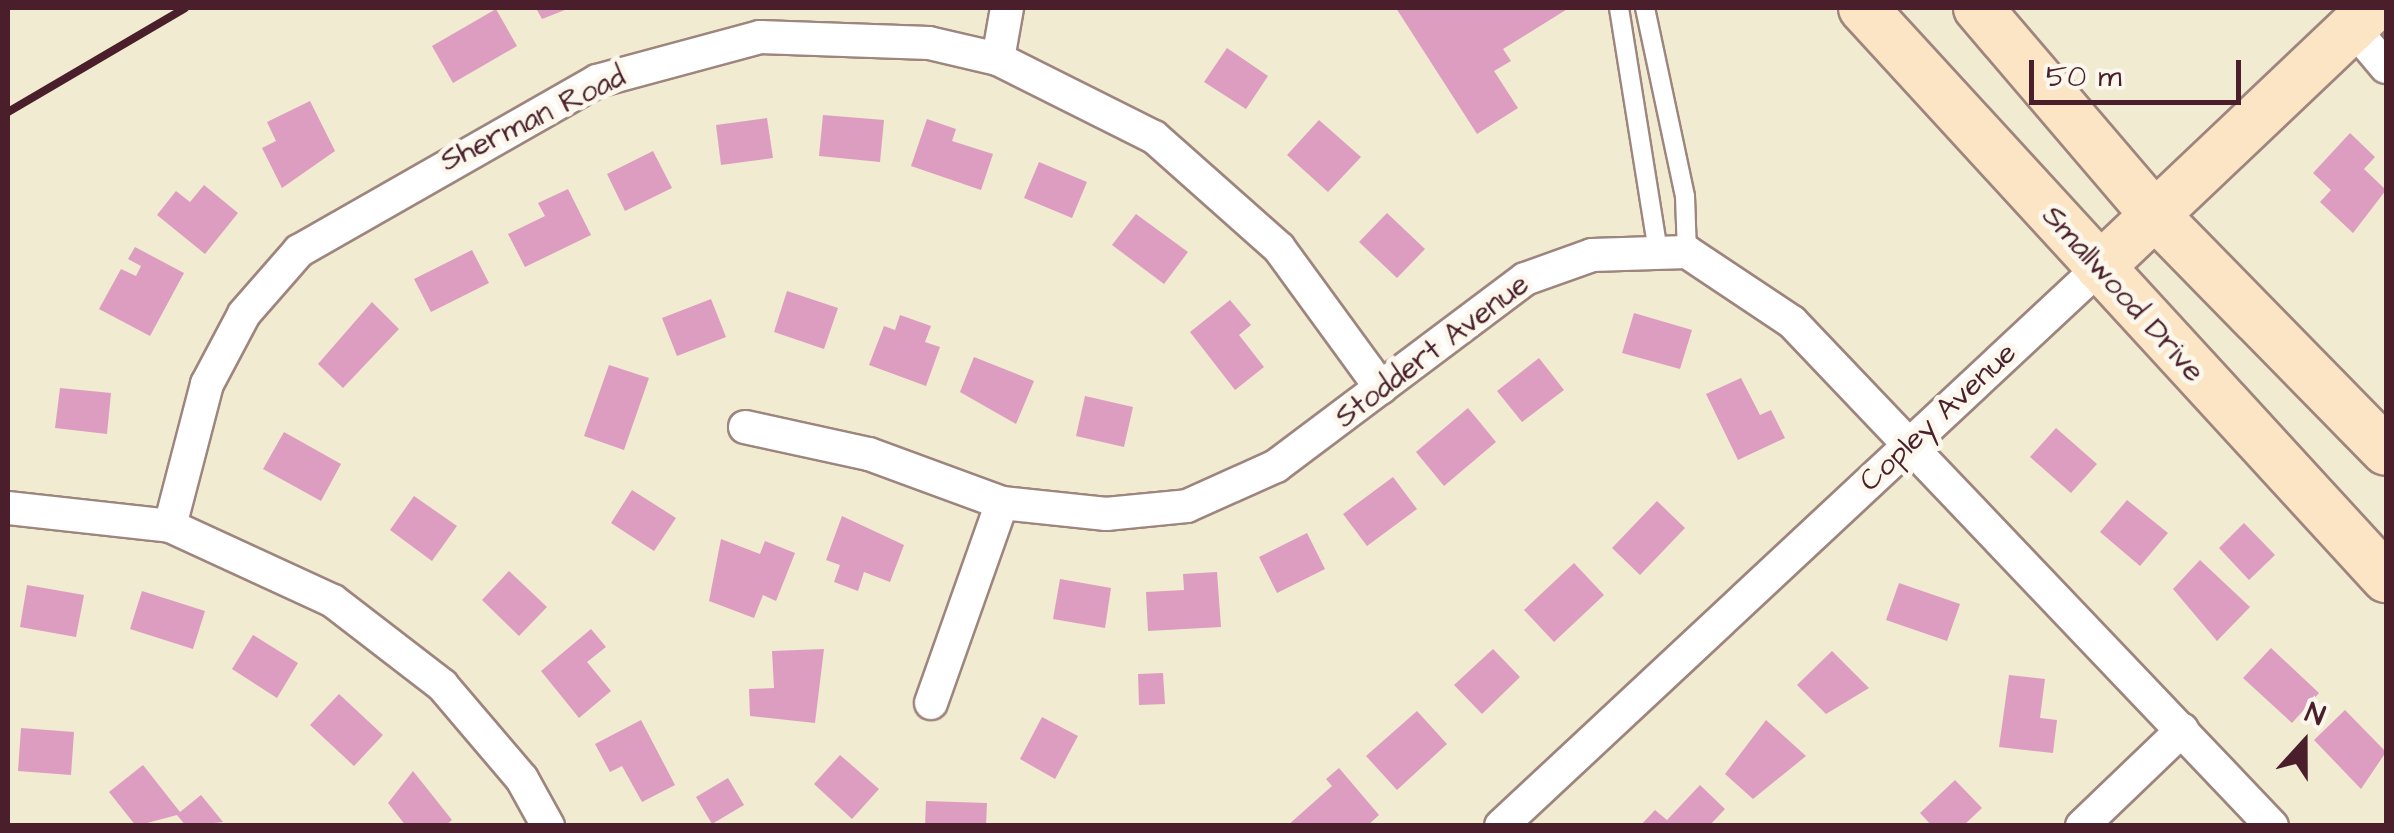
<!DOCTYPE html>
<style>
body{margin:0}
#map{position:relative;width:2394px;height:833px;overflow:hidden;background:#f1ebd2;font-family:"Architects Daughter",sans-serif}
div>[style]{position:absolute}
[style*='--x']{left:calc(var(--x)*1px);top:calc(var(--y)*1px);width:calc(var(--w)*1px);rotate:calc(var(--a)*1deg)}
.building>*{inset:0;background:#dd9dc1}
.roads{filter:drop-shadow(2px 0 #9e857e) drop-shadow(-2px 0 #9e857e) drop-shadow(0 2px #9e857e) drop-shadow(0 -2px #9e857e)}
.lane>*{height:18px;margin:-9px;padding:0 9px;transform-origin:9px;border-radius:9px;background:#fff}
.street>*{height:32px;margin:-16px;padding:0 16px;transform-origin:16px;border-radius:16px;background:#fff}
.secondary>*{height:48px;margin:-24px;padding:0 24px;transform-origin:24px;border-radius:24px;background:#fce5c4}
.rail>*{height:8px;margin:-4px;padding:0 4px;transform-origin:4px;border-radius:4px;background:#4a1f2b}
span{translate:-50% -50%;white-space:nowrap;text-align:center;line-height:1.15;-webkit-text-stroke:10px #fbf7ec;paint-order:stroke}
.street-label{font-size:30px;color:#4a1f2b}
.frame{position:absolute;inset:0;border:10px solid #4a1f2b;pointer-events:none}
.north{position:absolute;left:2254px;top:693px;width:100px;height:100px;-webkit-text-stroke:8px #fbf7ec;paint-order:stroke;rotate:21deg;font-size:28px;font-weight:700;line-height:40px;text-align:center;color:#4a1f2b}
.north::after{content:'';display:block;margin:auto;width:35px;height:45px;background:#4a1f2b;clip-path:polygon(50% 0,100% 100%,50% 72%,0 100%)}
.scale{position:absolute;left:2029px;top:60px;width:212px;height:45px;box-sizing:border-box;border:5px solid #4a1f2b;border-top:0;padding-left:12px;font-size:30px;line-height:35px;white-space:nowrap;color:#4a1f2b;-webkit-text-stroke:8px #fbf7ec;paint-order:stroke}
</style>
<div id="map">
<div class="building">
<i style="clip-path:polygon(536px 8px,570px 8px,542px 19px)"></i>
<i style="clip-path:polygon(1396px 8px,1569px 8px,1503px 49px,1511px 61px,1494px 71px,1518px 108px,1477px 134px)"></i>
<i style="clip-path:polygon(496px 9px,517px 46px,453px 83px,432px 46px)"></i>
<i style="clip-path:polygon(1227px 48px,1268px 76px,1246px 109px,1204px 82px)"></i>
<i style="clip-path:polygon(310px 101px,335px 151px,282px 188px,262px 148px,276px 141px,267px 122px)"></i>
<i style="clip-path:polygon(823px 115px,884px 120px,880px 162px,819px 156px)"></i>
<i style="clip-path:polygon(767px 118px,773px 158px,721px 165px,716px 125px)"></i>
<i style="clip-path:polygon(927px 119px,956px 129px,952px 141px,993px 154px,981px 190px,911px 166px)"></i>
<i style="clip-path:polygon(1319px 120px,1361px 157px,1328px 192px,1287px 155px)"></i>
<i style="clip-path:polygon(2350px 133px,2375px 157px,2364px 169px,2386px 190px,2353px 233px,2320px 202px,2331px 190px,2313px 173px)"></i>
<i style="clip-path:polygon(653px 151px,672px 188px,625px 211px,607px 174px)"></i>
<i style="clip-path:polygon(1039px 162px,1087px 182px,1072px 218px,1024px 198px)"></i>
<i style="clip-path:polygon(204px 185px,238px 213px,205px 254px,157px 215px,176px 191px,190px 202px)"></i>
<i style="clip-path:polygon(568px 189px,591px 235px,525px 267px,508px 234px,545px 216px,538px 203px)"></i>
<i style="clip-path:polygon(1387px 213px,1425px 249px,1397px 278px,1359px 242px)"></i>
<i style="clip-path:polygon(1136px 214px,1188px 252px,1164px 284px,1112px 245px)"></i>
<i style="clip-path:polygon(135px 247px,184px 273px,150px 336px,99px 309px,121px 269px,136px 276px,141px 266px,128px 259px)"></i>
<i style="clip-path:polygon(472px 250px,489px 283px,431px 312px,414px 279px)"></i>
<i style="clip-path:polygon(787px 291px,838px 308px,824px 349px,774px 332px)"></i>
<i style="clip-path:polygon(711px 299px,726px 337px,677px 356px,662px 318px)"></i>
<i style="clip-path:polygon(1230px 300px,1251px 325px,1239px 335px,1264px 367px,1235px 390px,1190px 332px)"></i>
<i style="clip-path:polygon(372px 302px,399px 329px,343px 388px,318px 364px)"></i>
<i style="clip-path:polygon(1634px 313px,1692px 330px,1680px 369px,1622px 353px)"></i>
<i style="clip-path:polygon(900px 315px,931px 326px,925px 342px,940px 347px,926px 386px,869px 365px,884px 326px,895px 330px)"></i>
<i style="clip-path:polygon(974px 357px,1034px 381px,1016px 424px,960px 392px)"></i>
<i style="clip-path:polygon(1539px 358px,1564px 390px,1522px 422px,1497px 391px)"></i>
<i style="clip-path:polygon(609px 365px,649px 378px,624px 450px,584px 436px)"></i>
<i style="clip-path:polygon(1741px 378px,1760px 415px,1771px 410px,1785px 438px,1738px 460px,1706px 394px)"></i>
<i style="clip-path:polygon(60px 388px,111px 393px,107px 434px,55px 428px)"></i>
<i style="clip-path:polygon(1085px 396px,1133px 407px,1124px 447px,1076px 436px)"></i>
<i style="clip-path:polygon(1468px 408px,1496px 442px,1444px 486px,1416px 452px)"></i>
<i style="clip-path:polygon(2056px 428px,2097px 464px,2071px 493px,2030px 457px)"></i>
<i style="clip-path:polygon(284px 432px,341px 464px,321px 501px,263px 469px)"></i>
<i style="clip-path:polygon(1393px 477px,1417px 509px,1367px 546px,1343px 514px)"></i>
<i style="clip-path:polygon(632px 490px,676px 518px,654px 551px,611px 523px)"></i>
<i style="clip-path:polygon(414px 496px,457px 526px,432px 561px,390px 530px)"></i>
<i style="clip-path:polygon(2127px 500px,2168px 533px,2140px 566px,2100px 532px)"></i>
<i style="clip-path:polygon(1657px 501px,1685px 528px,1640px 575px,1612px 548px)"></i>
<i style="clip-path:polygon(842px 516px,904px 545px,890px 582px,864px 572px,858px 591px,834px 582px,840px 565px,826px 560px)"></i>
<i style="clip-path:polygon(2244px 523px,2275px 555px,2249px 580px,2219px 548px)"></i>
<i style="clip-path:polygon(1307px 533px,1325px 569px,1277px 593px,1259px 557px)"></i>
<i style="clip-path:polygon(721px 539px,760px 554px,765px 541px,795px 553px,776px 601px,763px 595px,754px 618px,709px 601px)"></i>
<i style="clip-path:polygon(2200px 560px,2250px 607px,2217px 641px,2173px 589px)"></i>
<i style="clip-path:polygon(1574px 563px,1604px 595px,1554px 642px,1524px 610px)"></i>
<i style="clip-path:polygon(509px 571px,547px 607px,519px 636px,482px 600px)"></i>
<i style="clip-path:polygon(1217px 572px,1221px 627px,1148px 631px,1146px 592px,1184px 590px,1183px 574px)"></i>
<i style="clip-path:polygon(1060px 579px,1111px 588px,1105px 628px,1053px 619px)"></i>
<i style="clip-path:polygon(1899px 583px,1960px 604px,1947px 641px,1886px 620px)"></i>
<i style="clip-path:polygon(27px 585px,84px 595px,76px 637px,20px 627px)"></i>
<i style="clip-path:polygon(142px 591px,205px 611px,193px 649px,130px 629px)"></i>
<i style="clip-path:polygon(591px 629px,606px 647px,587px 662px,611px 691px,579px 718px,541px 671px)"></i>
<i style="clip-path:polygon(253px 635px,298px 663px,277px 698px,232px 669px)"></i>
<i style="clip-path:polygon(2271px 648px,2319px 693px,2292px 723px,2243px 678px)"></i>
<i style="clip-path:polygon(824px 649px,815px 723px,750px 716px,749px 689px,774px 688px,772px 651px)"></i>
<i style="clip-path:polygon(1493px 649px,1520px 677px,1482px 714px,1454px 685px)"></i>
<i style="clip-path:polygon(1832px 651px,1869px 688px,1826px 714px,1797px 685px)"></i>
<i style="clip-path:polygon(1163px 673px,1165px 704px,1139px 705px,1138px 674px)"></i>
<i style="clip-path:polygon(2009px 675px,2045px 679px,2040px 718px,2057px 720px,2053px 753px,1999px 747px)"></i>
<i style="clip-path:polygon(339px 694px,383px 735px,354px 766px,310px 725px)"></i>
<i style="clip-path:polygon(2345px 710px,2386px 752px,2361px 789px,2314px 740px)"></i>
<i style="clip-path:polygon(1417px 711px,1447px 744px,1397px 790px,1366px 756px)"></i>
<i style="clip-path:polygon(1042px 717px,1078px 736px,1055px 779px,1020px 759px)"></i>
<i style="clip-path:polygon(641px 720px,675px 785px,642px 802px,622px 766px,610px 772px,595px 744px)"></i>
<i style="clip-path:polygon(1766px 720px,1806px 756px,1753px 799px,1725px 774px)"></i>
<i style="clip-path:polygon(21px 728px,74px 732px,71px 775px,18px 771px)"></i>
<i style="clip-path:polygon(840px 755px,879px 789px,852px 819px,814px 784px)"></i>
<i style="clip-path:polygon(143px 765px,180px 812px,201px 795px,223px 822px,186px 826px,177px 815px,136px 826px,109px 792px)"></i>
<i style="clip-path:polygon(1339px 768px,1379px 815px,1367px 826px,1287px 826px,1332px 786px,1326px 779px)"></i>
<i style="clip-path:polygon(413px 771px,452px 820px,445px 826px,406px 826px,388px 803px)"></i>
<i style="clip-path:polygon(728px 778px,744px 805px,712px 824px,696px 797px)"></i>
<i style="clip-path:polygon(1955px 780px,1982px 808px,1963px 826px,1932px 826px,1920px 813px)"></i>
<i style="clip-path:polygon(1700px 785px,1725px 809px,1709px 826px,1640px 826px,1655px 810px,1667px 820px)"></i>
<i style="clip-path:polygon(926px 801px,987px 803px,986px 826px,925px 826px)"></i>
</div>
<div class="roads">
<div class="lane">
<i style="--x:1619;--y:8;--w:247;--a:80.9"></i>
<i style="--x:1645;--y:8;--w:192;--a:78"></i>
<i style="--x:1685;--y:196;--w:56;--a:88"></i>
</div>
<div class="street">
<i style="--x:2353;--y:28;--w:51;--a:49.8"></i>
<i style="--x:998;--y:59;--w:52;--a:-80"></i>
<i style="--x:745;--y:427;--w:127;--a:12.3"></i>
<i style="--x:869;--y:454;--w:142;--a:20.2"></i>
<i style="--x:1002;--y:503;--w:105;--a:6"></i>
<i style="--x:1106;--y:514;--w:81;--a:-5.6"></i>
<i style="--x:1187;--y:506;--w:98;--a:-24.2"></i>
<i style="--x:1276;--y:466;--w:311;--a:-36.9"></i>
<i style="--x:1525;--y:279;--w:71;--a:-19.7"></i>
<i style="--x:1592;--y:255;--w:95;--a:-1.8"></i>
<i style="--x:1687;--y:252;--w:126;--a:33.7"></i>
<i style="--x:1792;--y:322;--w:696;--a:46.4"></i>
<i style="--x:8;--y:508;--w:163;--a:6.3"></i>
<i style="--x:170;--y:526;--w:179;--a:24.7"></i>
<i style="--x:333;--y:601;--w:138;--a:37.6"></i>
<i style="--x:442;--y:685;--w:123;--a:49.6"></i>
<i style="--x:522;--y:779;--w:54;--a:61"></i>
<i style="--x:170;--y:526;--w:147;--a:-75.4"></i>
<i style="--x:207;--y:384;--w:79;--a:-62.1"></i>
<i style="--x:244;--y:314;--w:84;--a:-48.9"></i>
<i style="--x:299;--y:251;--w:343;--a:-29.7"></i>
<i style="--x:597;--y:81;--w:169;--a:-15.1"></i>
<i style="--x:760;--y:37;--w:169;--a:2"></i>
<i style="--x:929;--y:43;--w:71;--a:13.1"></i>
<i style="--x:998;--y:59;--w:174;--a:26.6"></i>
<i style="--x:1154;--y:137;--w:167;--a:41.6"></i>
<i style="--x:1279;--y:248;--w:173;--a:53.9"></i>
<i style="--x:931;--y:703;--w:212;--a:-70.5"></i>
<i style="--x:1501;--y:826;--w:819;--a:-43.02"></i>
<i style="--x:2082;--y:826;--w:139;--a:-43.8"></i>
</div>
<div class="secondary">
<i style="--x:1863;--y:8;--w:774;--a:47.46"></i>
<i style="--x:1978;--y:8;--w:272;--a:49.5"></i>
<i style="--x:2155;--y:215;--w:330;--a:45.6"></i>
<i style="--x:2100;--y:267;--w:376;--a:-43.5"></i>
</div>
</div>
<div class="rail">
<i style="--x:8;--y:112;--w:205;--a:-30.4"></i>
</div>
<div class="street-label">
<span style="left:533px;top:119px;rotate:-26deg">Sherman Road</span>
<span style="left:2123px;top:294px;rotate:48deg">Smallwood Drive</span>
<span style="left:1432px;top:351px;rotate:-37deg">Stoddert Avenue</span>
<span style="left:1938px;top:417px;rotate:-43deg">Copley Avenue</span>
</div>
<div class="frame"></div>
<div class="north">N</div>
<div class="scale">50 m</div>
</div>
